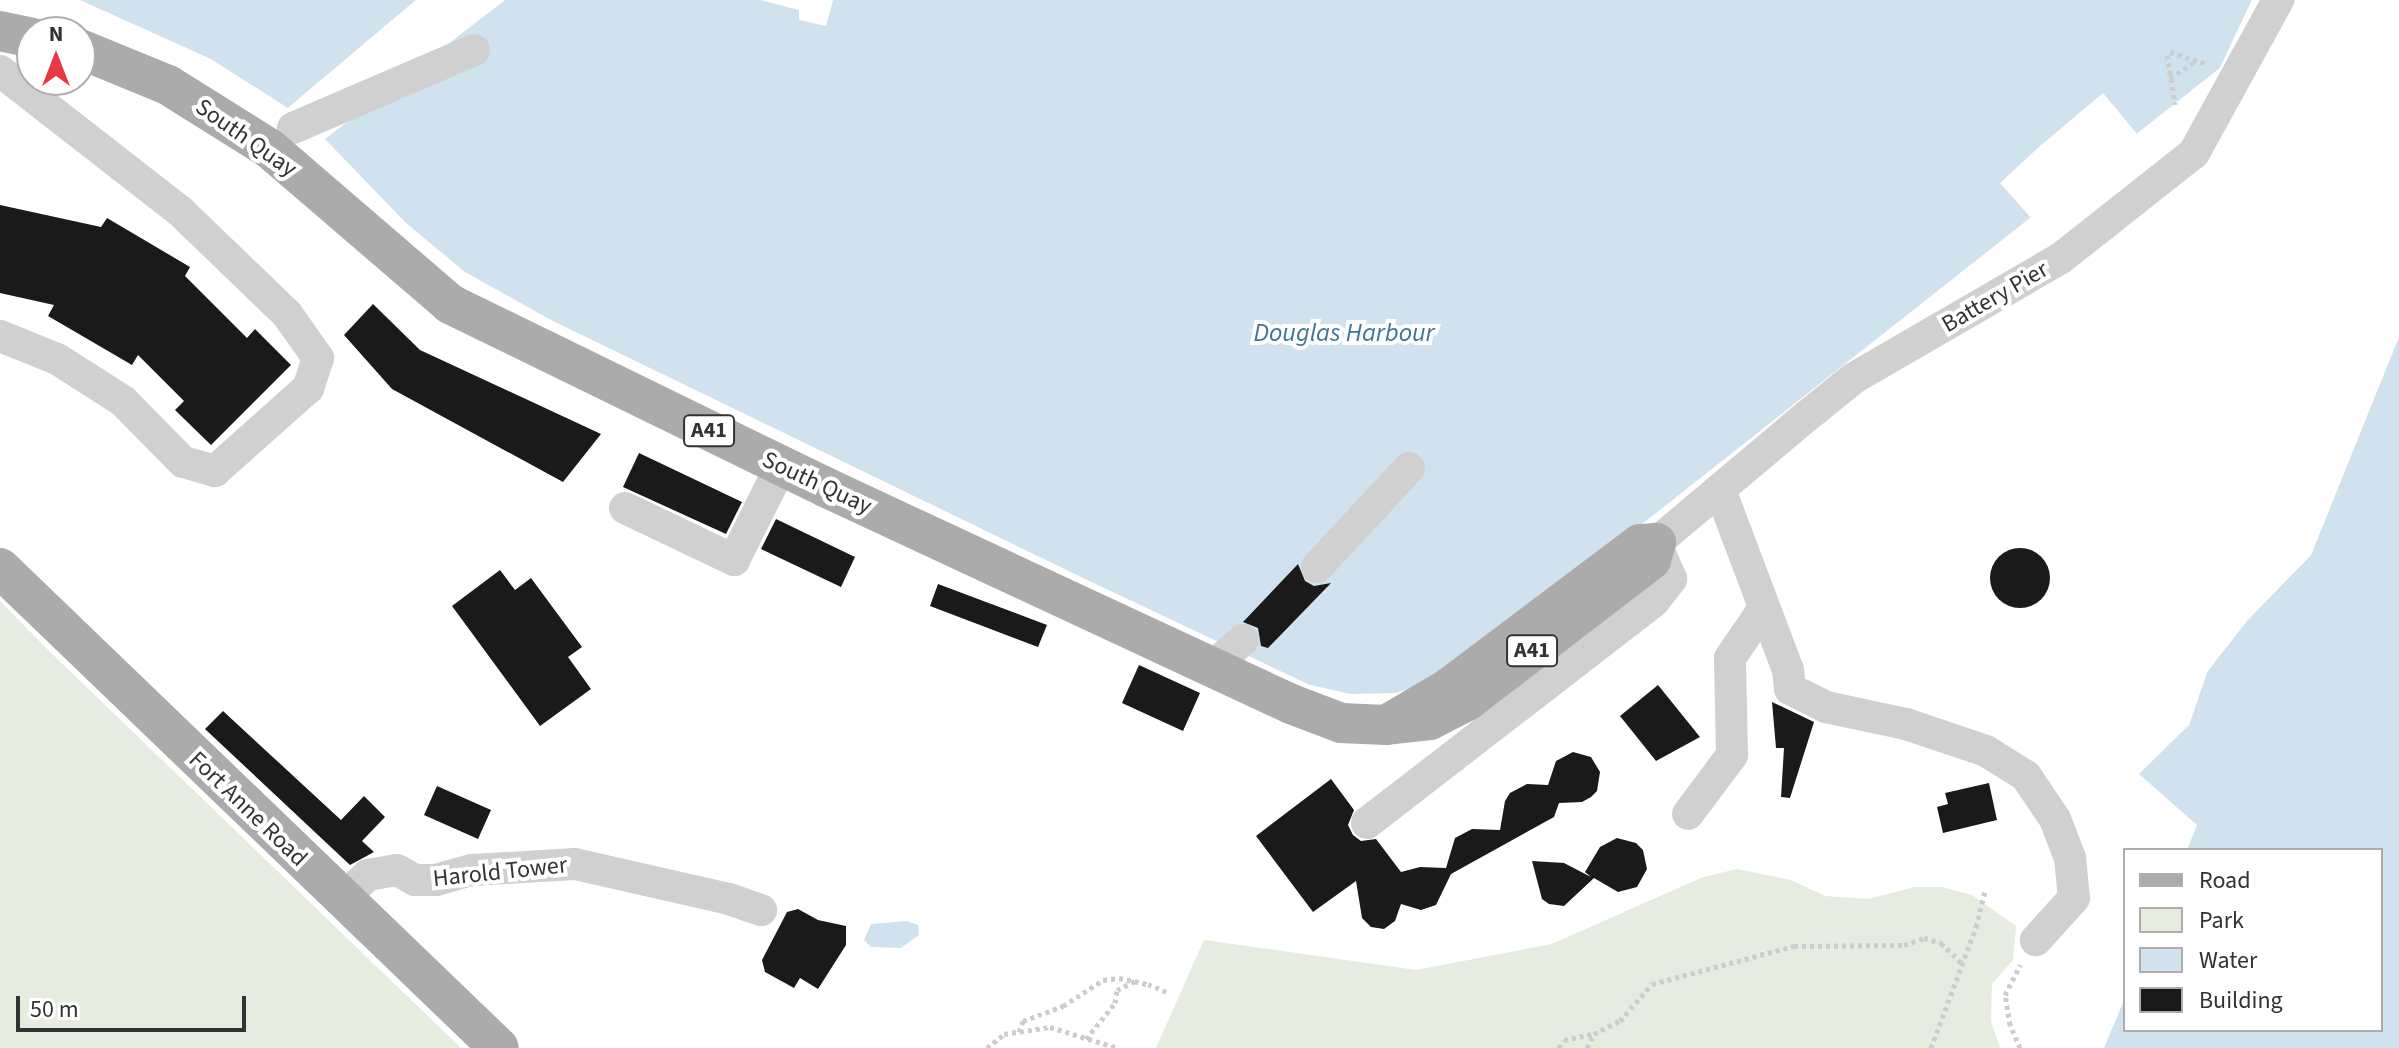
<!DOCTYPE html>
<style>
body{margin:0}
#map{position:relative;width:2399px;height:1048px;overflow:hidden;background:#fff;font-family:"Source Sans 3",sans-serif}
div>[style]{position:absolute}
[style*='--x']{left:calc(var(--x)*1px);top:calc(var(--y)*1px);width:calc(var(--w)*1px);rotate:calc(var(--a)*1deg)}
.green>*{inset:0;background:#e6ecdf}
.water>*{inset:0;background:#cfe2ee}
.pier>*{inset:0;background:#fff}
.building>*{inset:0;background:#1a1a1a}
.round{border-radius:50%}
.path>*{height:5px;margin-top:-2.5px;transform-origin:0;background:repeating-linear-gradient(90deg,#cdcdcd 0 4px,transparent 0 8px)}
.minor>*{height:32px;margin:-16px;padding:0 16px;transform-origin:16px;border-radius:16px;background:#d0d0d0}
.major>*{height:40px;margin:-20px;padding:0 20px;transform-origin:20px;border-radius:20px;background:#ababab}
span{translate:-50% -50%;white-space:nowrap;text-align:center;line-height:1.15;-webkit-text-stroke:8px #fff;paint-order:stroke}
.shield-label span{padding:2px 6px;background:#fff;border:2px solid;border-radius:6px;-webkit-text-stroke-width:0}
.shield-label{font-size:22px;color:#333;font-weight:700}
.street-label{font-size:24px;color:#333}
.water-label{font-size:26px;color:#3f7597;font-style:italic}
.legend{position:absolute;left:2123px;top:848px;width:260px;height:184px;box-sizing:border-box;background:#fff;border:2px solid #adadad;margin:0;padding:10px 14px;list-style:none;font-size:24px;color:#333}
.legend li{display:flex;align-items:center;gap:16px;height:40px}
.legend b{width:40px;border:2px solid #adadad}
.north{position:absolute;left:16px;top:16px;width:80px;height:80px;box-sizing:border-box;background:#fff;border:2px solid #adadad;border-radius:50%;rotate:0deg;font-size:22px;font-weight:700;line-height:32px;text-align:center;color:#333}
.north::after{content:'';display:block;margin:auto;width:28px;height:36px;background:#e63946;clip-path:polygon(50% 0,100% 100%,50% 72%,0 100%)}
.scale{position:absolute;left:16px;top:996px;width:230px;height:36px;box-sizing:border-box;border:4px solid #333;border-top:0;padding-left:10px;font-size:24px;line-height:28px;white-space:nowrap;color:#333;-webkit-text-stroke:6px #fff;paint-order:stroke}
</style>
<div id="map">
<div class="green">
<i style="clip-path:polygon(0 601px,48px 650px,461px 1048px,0 1048px)"></i>
<i style="clip-path:polygon(1737px 869px,1791px 880px,1825px 896px,1868px 899px,1915px 887px,1942px 887px,1972px 895px,2016px 926px,2013px 960px,1992px 984px,1991px 1021px,2000px 1048px,1156px 1048px,1204px 940px,1416px 970px,1552px 944px,1703px 877px)"></i>
</div>
<div class="water">
<i style="clip-path:polygon(80px 0,416px 0,288px 108px,211px 59px)"></i>
<i style="clip-path:polygon(505px 0,760px 0,799px 10px,799px 20px,826px 26px,833px 0,2252px 0,2220px 68px,1618px 543px,1440px 679px,1396px 693px,1351px 694px,1310px 685px,1083px 578px,553px 321px,465px 272px,405px 222px,325px 139px)"></i>
<i style="clip-path:polygon(2399px 337px,2399px 1048px,2104px 1048px,2125px 998px,2125px 1030px,2381px 1030px,2381px 850px,2187px 850px,2197px 825px,2139px 774px,2189px 725px,2207px 672px,2246px 621px,2311px 555px)"></i>
<i style="clip-path:polygon(907px 921px,918px 925px,919px 935px,901px 948px,871px 947px,864px 940px,871px 924px)"></i>
</div>
<div class="pier">
<i style="clip-path:polygon(416px 0,420px 0,291px 111px,288px 108px)"></i>
<i style="clip-path:polygon(2252px 0,2256px 0,2223px 71px,1799px 406px,1796px 403px,2031px 218px,2000px 183px,2040px 146px,2103px 93px,2137px 134px,2220px 68px)"></i>
<i style="clip-path:polygon(2399px 333px,2311px 555px,2247px 621px,2207px 672px,2189px 725px,2135px 775px,2186px 723px,2204px 669px,2244px 619px,2307px 553px,2392px 342px)"></i>
</div>
<div class="building">
<i style="clip-path:polygon(0 205px,101px 227px,107px 218px,190px 267px,185px 276px,247px 338px,255px 329px,291px 365px,211px 445px,175px 410px,184px 401px,138px 355px,132px 365px,48px 316px,54px 305px,0 293px)"></i>
<i style="clip-path:polygon(373px 304px,420px 350px,601px 434px,563px 482px,392px 389px,344px 335px)"></i>
<i style="clip-path:polygon(639px 453px,742px 502px,726px 534px,623px 487px)"></i>
<i style="clip-path:polygon(776px 519px,855px 557px,841px 587px,761px 549px)"></i>
<i class="round" style="left:1990px;top:548px;width:60px;height:60px"></i>
<i style="clip-path:polygon(1298px 564px,1305px 581px,1314px 586px,1331px 583px,1268px 648px,1261px 646px,1258px 628px,1243px 622px)"></i>
<i style="clip-path:polygon(500px 570px,515px 590px,531px 578px,582px 647px,568px 657px,591px 689px,540px 726px,452px 606px)"></i>
<i style="clip-path:polygon(938px 584px,1047px 625px,1038px 647px,930px 606px)"></i>
<i style="clip-path:polygon(1139px 665px,1200px 693px,1183px 731px,1122px 703px)"></i>
<i style="clip-path:polygon(1658px 685px,1700px 737px,1656px 761px,1620px 716px)"></i>
<i style="clip-path:polygon(1772px 702px,1814px 722px,1790px 798px,1781px 797px,1784px 748px,1776px 748px)"></i>
<i style="clip-path:polygon(223px 711px,341px 820px,364px 796px,385px 817px,362px 841px,374px 852px,350px 865px,205px 729px)"></i>
<i style="clip-path:polygon(1573px 752px,1591px 757px,1600px 772px,1597px 791px,1591px 797px,1582px 802px,1559px 803px,1554px 817px,1451px 874px,1436px 905px,1421px 910px,1401px 904px,1395px 921px,1384px 929px,1371px 927px,1362px 918px,1356px 881px,1313px 912px,1256px 836px,1331px 779px,1354px 810px,1348px 825px,1353px 835px,1361px 841px,1376px 839px,1401px 872px,1420px 867px,1446px 868px,1455px 838px,1472px 829px,1500px 830px,1505px 801px,1510px 793px,1527px 784px,1548px 785px,1556px 761px)"></i>
<i style="clip-path:polygon(1989px 783px,1997px 820px,1943px 833px,1937px 807px,1948px 804px,1945px 793px)"></i>
<i style="clip-path:polygon(437px 786px,491px 810px,478px 839px,424px 815px)"></i>
<i style="clip-path:polygon(1617px 838px,1636px 843px,1643px 850px,1647px 869px,1637px 887px,1618px 892px,1594px 878px,1564px 906px,1549px 904px,1542px 899px,1532px 861px,1564px 863px,1591px 877px,1585px 872px,1600px 847px)"></i>
<i style="clip-path:polygon(798px 909px,818px 920px,846px 926px,846px 945px,818px 989px,800px 978px,794px 988px,765px 972px,762px 960px,787px 912px)"></i>
</div>
<div class="path">
<i style="--x:2170;--y:52;--w:40;--a:18"></i>
<i style="--x:2167;--y:55;--w:50;--a:80.7"></i>
<i style="--x:2170;--y:78;--w:31;--a:-33"></i>
<i style="--x:1019;--y:1032;--w:12;--a:-70"></i>
<i style="--x:1023;--y:1021;--w:43;--a:-20.6"></i>
<i style="--x:1063;--y:1006;--w:48;--a:-33"></i>
<i style="--x:1103;--y:980;--w:16;--a:-7"></i>
<i style="--x:1119;--y:978;--w:30;--a:12"></i>
<i style="--x:1148;--y:984;--w:23;--a:23"></i>
<i style="--x:1086;--y:1039;--w:46;--a:-51.1"></i>
<i style="--x:1115;--y:1003;--w:13;--a:-81"></i>
<i style="--x:1117;--y:990;--w:20;--a:-27"></i>
<i style="--x:987;--y:1048;--w:22;--a:-39"></i>
<i style="--x:1004;--y:1034;--w:47;--a:-8.7"></i>
<i style="--x:1050;--y:1027;--w:71;--a:17.2"></i>
<i style="--x:1559;--y:1048;--w:9;--a:-58"></i>
<i style="--x:1564;--y:1040;--w:30;--a:-12"></i>
<i style="--x:1587;--y:1048;--w:16;--a:-63"></i>
<i style="--x:1594;--y:1034;--w:29;--a:-27"></i>
<i style="--x:1620;--y:1021;--w:49;--a:-49.1"></i>
<i style="--x:1652;--y:984;--w:147;--a:-15"></i>
<i style="--x:1794;--y:946;--w:110;--a:-0.5"></i>
<i style="--x:1904;--y:945;--w:21;--a:-19"></i>
<i style="--x:1924;--y:938;--w:18;--a:16"></i>
<i style="--x:1941;--y:943;--w:30;--a:44"></i>
<i style="--x:1931;--y:1048;--w:129;--a:-69.6"></i>
<i style="--x:1976;--y:927;--w:38;--a:-76"></i>
<i style="--x:2020;--y:1048;--w:25;--a:-113"></i>
<i style="--x:2010;--y:1025;--w:30;--a:-99"></i>
<i style="--x:2005;--y:995;--w:34;--a:-63"></i>
</div>
<div class="minor">
<i style="--x:0;--y:71;--w:229;--a:37.9"></i>
<i style="--x:181;--y:212;--w:147;--a:43.9"></i>
<i style="--x:287;--y:314;--w:54;--a:54.8"></i>
<i style="--x:318;--y:358;--w:32;--a:108"></i>
<i style="--x:308;--y:388;--w:125;--a:138.3"></i>
<i style="--x:215;--y:471;--w:33;--a:-164"></i>
<i style="--x:183;--y:462;--w:86;--a:-134.5"></i>
<i style="--x:123;--y:401;--w:78;--a:-147.5"></i>
<i style="--x:57;--y:359;--w:61;--a:-158"></i>
<i style="--x:293;--y:128;--w:197;--a:-23.3"></i>
<i style="--x:1720;--y:490;--w:192;--a:69.3"></i>
<i style="--x:1788;--y:670;--w:19;--a:84"></i>
<i style="--x:1790;--y:689;--w:40;--a:26.6"></i>
<i style="--x:1826;--y:707;--w:82;--a:12"></i>
<i style="--x:1906;--y:724;--w:84;--a:18.6"></i>
<i style="--x:1986;--y:751;--w:47;--a:32"></i>
<i style="--x:2026;--y:776;--w:52;--a:56"></i>
<i style="--x:2055;--y:819;--w:42;--a:69"></i>
<i style="--x:2070;--y:858;--w:40;--a:84.3"></i>
<i style="--x:2074;--y:898;--w:57;--a:132.1"></i>
<i style="--x:625;--y:508;--w:121;--a:25.5"></i>
<i style="--x:734;--y:560;--w:105;--a:-63.4"></i>
<i style="--x:1317;--y:567;--w:135;--a:-47.1"></i>
<i style="--x:1212;--y:667;--w:41;--a:-41.1"></i>
<i style="--x:1688;--y:814;--w:74;--a:-53.3"></i>
<i style="--x:1732;--y:755;--w:97;--a:-91.2"></i>
<i style="--x:1730;--y:658;--w:60;--a:-55.8"></i>
<i style="--x:1367;--y:823;--w:363;--a:-37.7"></i>
<i style="--x:1654;--y:601;--w:28;--a:-52"></i>
<i style="--x:1671;--y:579;--w:39;--a:-113"></i>
<i style="--x:1656;--y:543;--w:197;--a:-40.1"></i>
<i style="--x:1807;--y:416;--w:60;--a:-39"></i>
<i style="--x:1854;--y:378;--w:239;--a:-30.1"></i>
<i style="--x:2061;--y:258;--w:169;--a:-38.3"></i>
<i style="--x:2194;--y:153;--w:175;--a:-61.2"></i>
<i style="--x:341;--y:900;--w:37;--a:-43"></i>
<i style="--x:368;--y:875;--w:29;--a:-10"></i>
<i style="--x:397;--y:870;--w:21;--a:29"></i>
<i style="--x:415;--y:880;--w:21;--a:0"></i>
<i style="--x:436;--y:880;--w:37;--a:-16"></i>
<i style="--x:472;--y:870;--w:103;--a:-3.3"></i>
<i style="--x:575;--y:864;--w:158;--a:12.8"></i>
<i style="--x:729;--y:899;--w:34;--a:19"></i>
</div>
<div class="major">
<i style="--x:0;--y:31;--w:33;--a:12"></i>
<i style="--x:80;--y:49;--w:95;--a:22.2"></i>
<i style="--x:168;--y:85;--w:120;--a:32.1"></i>
<i style="--x:270;--y:149;--w:238;--a:40.7"></i>
<i style="--x:450;--y:304;--w:417;--a:26"></i>
<i style="--x:825;--y:487;--w:514;--a:24.97"></i>
<i style="--x:1291;--y:704;--w:53;--a:20.8"></i>
<i style="--x:1341;--y:723;--w:45;--a:2.5"></i>
<i style="--x:1386;--y:725;--w:44;--a:-6.5"></i>
<i style="--x:1430;--y:720;--w:42;--a:-27.2"></i>
<i style="--x:1467;--y:701;--w:232;--a:-37.5"></i>
<i style="--x:1651;--y:560;--w:18;--a:-74"></i>
<i style="--x:1656;--y:543;--w:16;--a:176"></i>
<i style="--x:1640;--y:544;--w:239;--a:143"></i>
<i style="--x:1449;--y:688;--w:73;--a:149.6"></i>
<i style="--x:0;--y:568;--w:692;--a:43.89"></i>
</div>
<div class="shield-label">
<span style="left:709px;top:431px">A41</span>
<span style="left:1532px;top:651px">A41</span>
</div>
<div class="street-label">
<span style="left:246px;top:138px;rotate:35deg">South Quay</span>
<span style="left:1995px;top:297px;rotate:-30deg">Battery Pier</span>
<span style="left:817px;top:483px;rotate:25deg">South Quay</span>
<span style="left:248px;top:809px;rotate:44deg">Fort Anne Road</span>
<span style="left:500px;top:872px;rotate:-6deg">Harold Tower</span>
</div>
<div class="water-label">
<span style="left:1344px;top:333px">Douglas Harbour</span>
</div>
<ul class="legend">
<li><b style="height:10px;background:#ababab"></b>Road</li>
<li><b style="height:22px;background:#e6ecdf"></b>Park</li>
<li><b style="height:22px;background:#cfe2ee"></b>Water</li>
<li><b style="height:22px;background:#1a1a1a"></b>Building</li>
</ul>
<div class="north">N</div>
<div class="scale">50 m</div>
</div>
